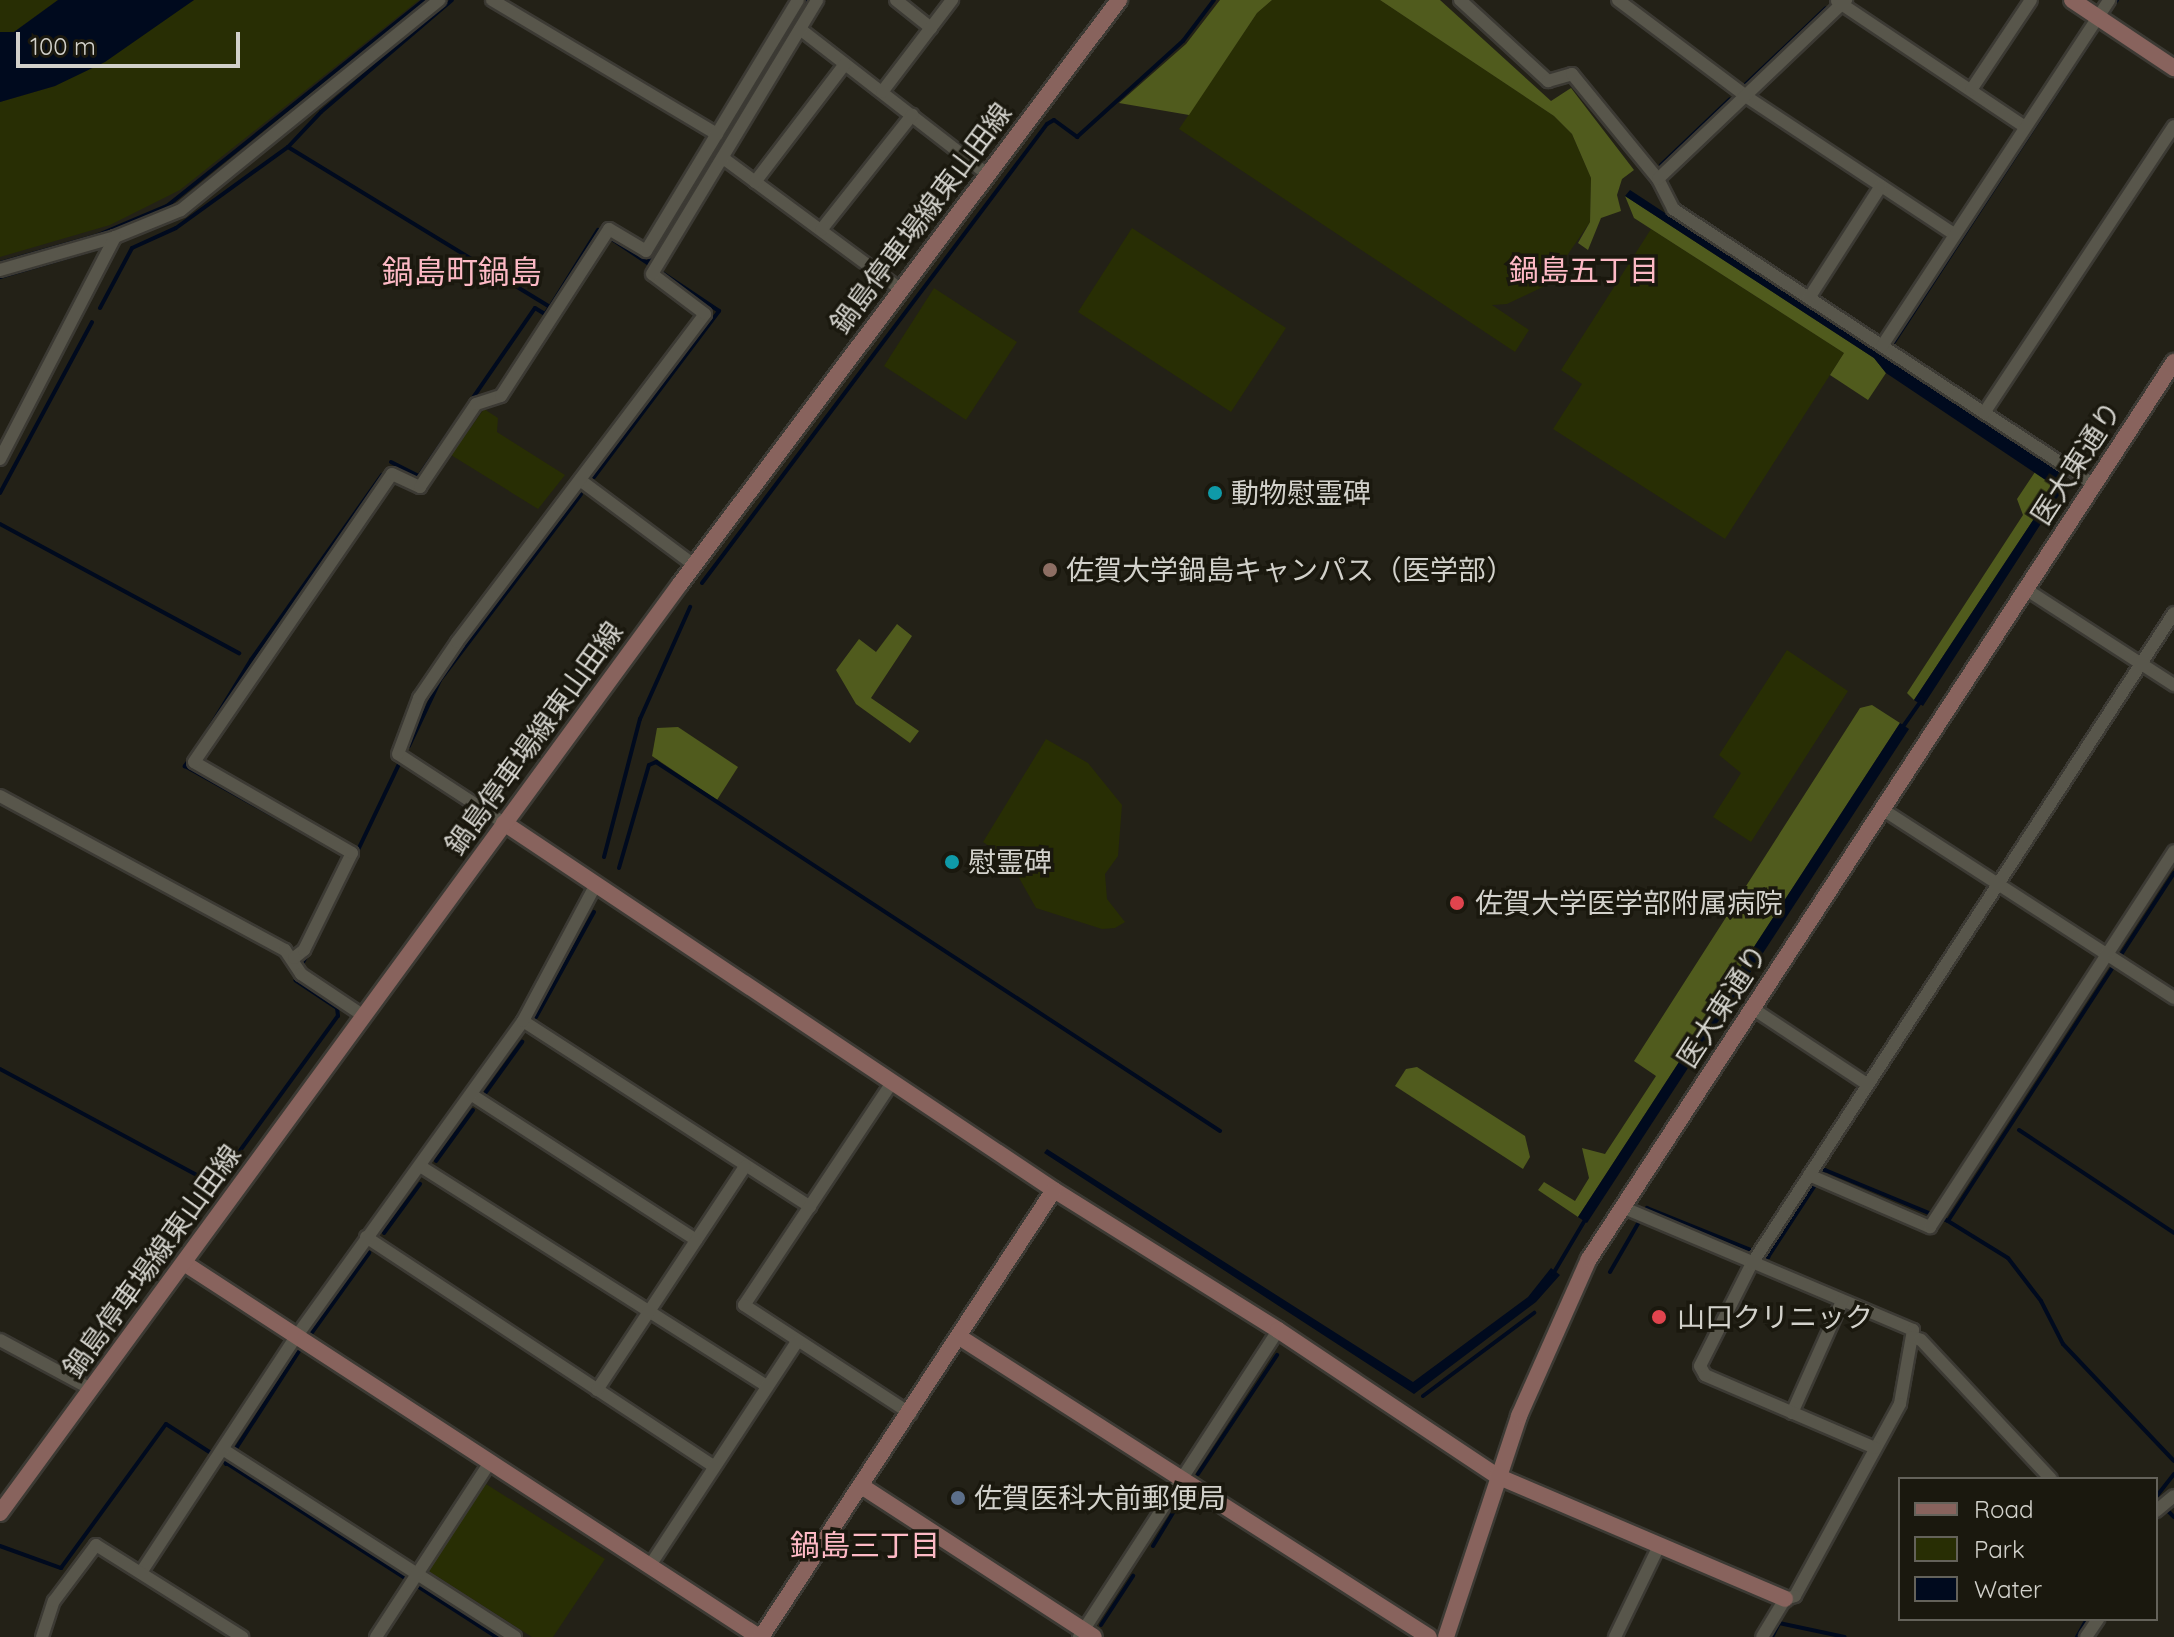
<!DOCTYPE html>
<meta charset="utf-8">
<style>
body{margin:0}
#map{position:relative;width:2174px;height:1637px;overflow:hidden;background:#232117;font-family:Quicksand,"Noto Sans JP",sans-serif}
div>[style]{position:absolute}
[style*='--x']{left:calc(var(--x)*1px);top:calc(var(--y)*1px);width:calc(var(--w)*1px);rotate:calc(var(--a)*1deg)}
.green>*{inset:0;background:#282e04}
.forest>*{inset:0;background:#505b1d}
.water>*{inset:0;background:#000a1e}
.stream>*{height:4px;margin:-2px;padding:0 2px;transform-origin:2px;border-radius:2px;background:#000a1e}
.roads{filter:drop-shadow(2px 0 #3c3a34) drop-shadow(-2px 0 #3c3a34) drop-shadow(0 2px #3c3a34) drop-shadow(0 -2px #3c3a34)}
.street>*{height:12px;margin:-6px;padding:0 6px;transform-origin:6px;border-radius:6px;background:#58564b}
.secondary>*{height:16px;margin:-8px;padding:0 8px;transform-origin:8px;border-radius:8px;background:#88635d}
.dots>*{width:22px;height:22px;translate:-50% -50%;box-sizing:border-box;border:4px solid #1a180e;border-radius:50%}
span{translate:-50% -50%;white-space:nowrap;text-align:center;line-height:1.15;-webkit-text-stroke:7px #1a180e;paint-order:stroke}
.street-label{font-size:28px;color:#d2d1cb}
.poi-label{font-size:28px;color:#d2d1cb}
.left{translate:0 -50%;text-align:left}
.neighbourhood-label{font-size:30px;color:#fdb9c5}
.quarter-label{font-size:32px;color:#fdb9c5}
.legend{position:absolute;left:1898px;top:1477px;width:260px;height:144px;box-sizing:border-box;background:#1a180e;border:2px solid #64625a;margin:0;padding:10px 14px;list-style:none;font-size:24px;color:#d2d1cb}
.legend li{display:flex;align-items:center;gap:16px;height:40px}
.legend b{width:40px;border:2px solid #64625a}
.scale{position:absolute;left:16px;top:32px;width:224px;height:36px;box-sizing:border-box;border:4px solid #d2d1cb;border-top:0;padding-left:10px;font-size:24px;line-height:28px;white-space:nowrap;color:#d2d1cb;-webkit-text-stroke:6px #1a180e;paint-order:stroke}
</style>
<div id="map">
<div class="green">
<i style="clip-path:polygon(0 0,58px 0,14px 32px,0 32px)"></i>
<i style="clip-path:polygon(194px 0,419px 0,180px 190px,110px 225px,0 257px,0 102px,55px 86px)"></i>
<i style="clip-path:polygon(1272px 0,1380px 0,1554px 116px,1572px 134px,1591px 178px,1590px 222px,1547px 285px,1507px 304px,1492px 305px,1529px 330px,1515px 352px,1179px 129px,1257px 13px)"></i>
<i style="clip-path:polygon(1132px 228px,1286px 328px,1231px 412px,1078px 312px)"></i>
<i style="clip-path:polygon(1651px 229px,1844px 353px,1725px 539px,1553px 429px,1582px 384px,1561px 370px)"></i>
<i style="clip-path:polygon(934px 288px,1017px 342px,966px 420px,884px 366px)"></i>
<i style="clip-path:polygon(484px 409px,498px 418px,497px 432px,565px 475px,538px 509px,451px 455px)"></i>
<i style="clip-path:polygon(1787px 650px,1848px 691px,1751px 842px,1713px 817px,1741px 773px,1719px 755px)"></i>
<i style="clip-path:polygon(1046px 739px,1088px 763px,1122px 805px,1118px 856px,1105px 874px,1107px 899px,1125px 922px,1115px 928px,1102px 929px,1036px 908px,1009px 860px,983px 842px)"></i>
<i style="clip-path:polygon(486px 1484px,605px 1559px,553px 1637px,532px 1637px,427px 1570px)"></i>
</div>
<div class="forest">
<i style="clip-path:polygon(1220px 0,1272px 0,1257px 13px,1189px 115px,1119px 103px,1186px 44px)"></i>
<i style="clip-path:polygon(1380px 0,1440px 0,1551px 101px,1571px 88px,1634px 170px,1622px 179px,1617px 195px,1621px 211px,1601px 218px,1588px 250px,1578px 243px,1590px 222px,1591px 178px,1572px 134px,1554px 116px)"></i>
<i style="clip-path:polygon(1625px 196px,1874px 358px,1886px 373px,1868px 400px,1830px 375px,1844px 353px,1634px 218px)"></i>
<i style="clip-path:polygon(2035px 472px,2050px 483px,2051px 493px,1914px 700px,1907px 693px,2023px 515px,2017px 499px)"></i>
<i style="clip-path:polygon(897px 624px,912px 636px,871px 698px,919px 731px,910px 743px,856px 704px,836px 670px,859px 639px,876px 652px)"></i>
<i style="clip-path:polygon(1872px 705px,1900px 723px,1578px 1217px,1538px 1190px,1544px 1182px,1575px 1201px,1589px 1178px,1582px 1148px,1605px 1154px,1656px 1076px,1634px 1061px,1860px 708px)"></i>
<i style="clip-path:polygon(678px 727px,738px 767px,717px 800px,652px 756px,657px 728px)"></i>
<i style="clip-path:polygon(1417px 1067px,1525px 1136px,1530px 1157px,1523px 1169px,1395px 1086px,1406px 1069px)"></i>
</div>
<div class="water">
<i style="clip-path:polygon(58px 0,194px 0,105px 62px,55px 86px,0 102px,0 32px,14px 32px)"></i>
<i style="clip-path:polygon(1630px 190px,2063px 474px,2064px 488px,1923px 706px,1914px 700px,2051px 493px,2050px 483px,1886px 373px,1874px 358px,1625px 196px)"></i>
<i style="clip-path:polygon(1900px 723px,1909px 729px,1587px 1223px,1578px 1217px)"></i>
<i style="clip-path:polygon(1047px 1149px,1413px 1382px,1528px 1297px,1551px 1268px,1560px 1275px,1536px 1302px,1414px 1394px,1044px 1153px)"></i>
</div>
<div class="stream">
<i style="--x:2113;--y:6;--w:7;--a:-56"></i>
<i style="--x:1746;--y:84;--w:110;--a:-43.5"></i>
<i style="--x:288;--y:147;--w:307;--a:31.4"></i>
<i style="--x:1661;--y:165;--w:95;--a:-43.7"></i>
<i style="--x:649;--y:260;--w:304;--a:-58.9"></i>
<i style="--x:0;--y:263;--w:102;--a:-15.9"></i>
<i style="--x:98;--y:235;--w:75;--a:-22.8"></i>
<i style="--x:167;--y:206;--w:329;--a:-38.7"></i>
<i style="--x:0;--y:277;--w:100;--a:-16.3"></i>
<i style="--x:100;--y:308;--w:68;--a:-61.9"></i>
<i style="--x:132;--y:248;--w:48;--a:-24.4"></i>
<i style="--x:176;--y:228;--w:138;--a:-35.9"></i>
<i style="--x:288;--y:147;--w:48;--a:-46.7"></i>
<i style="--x:321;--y:112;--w:172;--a:-40.5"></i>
<i style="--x:1894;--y:342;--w:368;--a:-56.9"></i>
<i style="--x:391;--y:462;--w:31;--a:27"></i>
<i style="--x:419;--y:476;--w:204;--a:-55.4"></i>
<i style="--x:535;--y:308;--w:12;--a:31"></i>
<i style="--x:545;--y:314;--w:9;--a:-54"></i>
<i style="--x:550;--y:307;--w:91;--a:-58.1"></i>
<i style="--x:594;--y:477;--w:208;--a:-53"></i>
<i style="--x:719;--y:311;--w:129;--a:-146.1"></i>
<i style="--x:0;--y:493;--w:194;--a:-61.7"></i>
<i style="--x:0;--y:524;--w:272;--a:28.4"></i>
<i style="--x:702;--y:583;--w:574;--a:-53.07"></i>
<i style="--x:1047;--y:124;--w:8;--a:-30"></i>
<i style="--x:1054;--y:120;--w:29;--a:36"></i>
<i style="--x:1077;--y:137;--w:143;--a:-42.2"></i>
<i style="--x:1183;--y:41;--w:51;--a:-52.9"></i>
<i style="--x:1902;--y:728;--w:35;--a:-55"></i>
<i style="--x:409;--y:746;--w:73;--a:-64.8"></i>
<i style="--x:440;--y:680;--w:233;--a:-52.8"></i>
<i style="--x:197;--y:748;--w:103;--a:-58.5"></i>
<i style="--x:251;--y:660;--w:227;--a:-54.7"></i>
<i style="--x:190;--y:759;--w:9;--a:126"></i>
<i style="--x:185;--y:766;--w:151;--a:29.3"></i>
<i style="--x:604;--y:857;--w:143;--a:-75.4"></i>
<i style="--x:640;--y:719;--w:123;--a:-65.9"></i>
<i style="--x:619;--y:868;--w:107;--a:-73.8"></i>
<i style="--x:649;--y:765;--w:8;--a:-23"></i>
<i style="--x:656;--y:762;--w:674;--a:33.19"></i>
<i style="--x:316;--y:938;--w:193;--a:-64.5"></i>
<i style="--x:302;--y:964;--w:13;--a:-61"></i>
<i style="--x:536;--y:1017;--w:120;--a:-61.1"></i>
<i style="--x:0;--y:1069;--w:244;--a:28.3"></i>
<i style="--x:215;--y:1185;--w:209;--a:-54"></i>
<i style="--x:338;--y:1016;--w:8;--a:-97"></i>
<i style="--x:337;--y:1008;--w:50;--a:-146.3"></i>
<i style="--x:486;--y:1092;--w:62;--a:-54.2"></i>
<i style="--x:2019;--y:1130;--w:186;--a:33.6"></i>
<i style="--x:436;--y:1161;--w:63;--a:-54"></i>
<i style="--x:1948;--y:1221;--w:415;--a:-57"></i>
<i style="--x:384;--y:1233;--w:61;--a:-53.7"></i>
<i style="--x:1610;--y:1272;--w:74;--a:-60"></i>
<i style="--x:1647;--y:1208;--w:131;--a:22"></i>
<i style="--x:1768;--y:1257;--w:104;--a:-56.8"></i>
<i style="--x:1825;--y:1170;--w:133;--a:22.5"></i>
<i style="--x:1948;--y:1221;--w:70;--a:31.7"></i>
<i style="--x:2008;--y:1258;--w:54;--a:52.5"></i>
<i style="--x:2041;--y:1301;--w:48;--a:62.9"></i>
<i style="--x:2063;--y:1344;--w:161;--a:46.5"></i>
<i style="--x:1553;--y:1274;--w:63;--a:-59.3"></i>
<i style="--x:308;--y:1338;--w:105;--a:-54.3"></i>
<i style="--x:1423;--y:1396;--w:139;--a:-36.8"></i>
<i style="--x:226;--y:1464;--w:142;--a:-57.1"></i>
<i style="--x:1198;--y:1474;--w:143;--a:-56.4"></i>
<i style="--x:2156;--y:1497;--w:29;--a:-52"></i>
<i style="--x:2166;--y:1509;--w:11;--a:45"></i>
<i style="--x:0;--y:1546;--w:65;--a:19.8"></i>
<i style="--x:61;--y:1568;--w:178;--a:-53.9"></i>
<i style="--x:166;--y:1424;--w:394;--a:32.8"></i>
<i style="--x:1153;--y:1546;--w:56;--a:-58.9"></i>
<i style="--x:1101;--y:1625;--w:59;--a:-56.9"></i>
<i style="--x:1772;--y:1637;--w:16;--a:-63"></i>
<i style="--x:1779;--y:1623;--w:67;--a:12"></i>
<i style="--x:2077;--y:1637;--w:21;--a:-61"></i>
</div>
<div class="roads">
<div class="street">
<i style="--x:492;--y:0;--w:262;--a:30.8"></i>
<i style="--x:896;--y:0;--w:45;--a:38.7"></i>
<i style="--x:1460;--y:0;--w:120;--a:42.6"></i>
<i style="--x:1548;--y:81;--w:25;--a:-16"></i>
<i style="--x:1572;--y:74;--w:136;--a:50.7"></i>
<i style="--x:1658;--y:179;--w:34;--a:63"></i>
<i style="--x:1673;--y:209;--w:502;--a:33.22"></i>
<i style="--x:1618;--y:0;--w:161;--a:36.9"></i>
<i style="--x:1747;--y:97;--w:248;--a:33.5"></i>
<i style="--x:1837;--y:1;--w:225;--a:33.8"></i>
<i style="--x:800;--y:29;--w:237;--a:37.8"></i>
<i style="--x:1971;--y:90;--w:108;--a:-56.3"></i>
<i style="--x:882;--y:92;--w:116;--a:-52.7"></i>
<i style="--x:723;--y:158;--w:219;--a:36.5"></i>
<i style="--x:1658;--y:179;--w:260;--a:-43.6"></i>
<i style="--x:755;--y:182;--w:148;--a:-52.7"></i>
<i style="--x:821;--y:230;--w:147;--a:-51.6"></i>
<i style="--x:0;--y:270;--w:120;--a:-16"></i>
<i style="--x:115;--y:237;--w:71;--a:-22.2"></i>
<i style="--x:181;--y:210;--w:333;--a:-39.1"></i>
<i style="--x:1809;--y:298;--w:133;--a:-57.3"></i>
<i style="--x:1882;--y:346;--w:414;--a:-56.7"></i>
<i style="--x:1984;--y:413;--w:344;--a:-56.5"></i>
<i style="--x:0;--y:459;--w:250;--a:-62.6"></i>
<i style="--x:580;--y:480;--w:142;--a:36.7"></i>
<i style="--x:2024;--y:588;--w:179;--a:32.9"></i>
<i style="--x:0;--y:796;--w:324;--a:28.4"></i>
<i style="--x:285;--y:950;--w:29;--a:56"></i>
<i style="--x:301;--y:974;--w:76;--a:33.7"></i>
<i style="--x:1882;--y:809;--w:348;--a:32.9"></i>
<i style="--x:504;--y:823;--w:126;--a:-146.9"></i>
<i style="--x:398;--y:754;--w:60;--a:-69.4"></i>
<i style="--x:419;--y:698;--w:68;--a:-55.8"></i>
<i style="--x:457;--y:642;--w:411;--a:-52.9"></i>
<i style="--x:705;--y:314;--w:66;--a:-143"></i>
<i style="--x:652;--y:274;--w:320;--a:-58.9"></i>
<i style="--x:294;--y:958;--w:13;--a:-39"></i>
<i style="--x:304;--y:950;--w:108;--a:-63.7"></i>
<i style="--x:352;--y:853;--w:182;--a:-150.1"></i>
<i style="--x:194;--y:762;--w:349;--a:-55.5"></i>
<i style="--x:392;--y:474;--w:31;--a:25"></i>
<i style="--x:420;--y:487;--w:100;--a:-56"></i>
<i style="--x:476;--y:404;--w:26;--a:-18"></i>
<i style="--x:501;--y:396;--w:199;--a:-57.1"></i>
<i style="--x:609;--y:229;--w:43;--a:30.7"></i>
<i style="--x:646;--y:251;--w:293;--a:-58.8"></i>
<i style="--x:1752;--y:1008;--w:138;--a:33.5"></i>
<i style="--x:523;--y:1021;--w:342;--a:32.9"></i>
<i style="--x:893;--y:1081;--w:269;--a:123.6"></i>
<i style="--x:744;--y:1305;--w:199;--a:33.1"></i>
<i style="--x:472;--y:1095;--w:267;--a:32.9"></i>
<i style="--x:420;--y:1166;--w:411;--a:32.4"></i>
<i style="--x:1809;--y:1175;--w:132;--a:23.3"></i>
<i style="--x:1930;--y:1227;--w:448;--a:-57"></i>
<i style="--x:1622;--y:1207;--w:316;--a:22.9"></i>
<i style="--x:1913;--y:1330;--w:75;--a:100"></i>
<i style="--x:1900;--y:1404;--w:219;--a:118.7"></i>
<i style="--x:1795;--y:1596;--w:10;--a:163"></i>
<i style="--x:1785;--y:1599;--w:44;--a:121.2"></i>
<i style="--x:366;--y:1237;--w:416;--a:33.4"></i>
<i style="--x:1912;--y:1337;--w:9;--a:18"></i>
<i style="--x:1921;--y:1340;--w:190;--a:46.9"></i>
<i style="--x:0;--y:1340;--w:103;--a:28.3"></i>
<i style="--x:597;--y:1390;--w:268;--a:-56.5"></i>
<i style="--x:1792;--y:1413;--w:123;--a:-65.9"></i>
<i style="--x:1875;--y:1448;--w:185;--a:-156.8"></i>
<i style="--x:1705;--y:1375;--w:10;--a:-119"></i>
<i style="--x:1700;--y:1366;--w:113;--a:-63.2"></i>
<i style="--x:1751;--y:1265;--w:777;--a:-57.03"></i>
<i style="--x:224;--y:1450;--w:346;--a:32.7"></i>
<i style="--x:2156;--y:1511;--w:23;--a:-40"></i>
<i style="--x:651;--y:1564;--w:266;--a:-56.7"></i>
<i style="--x:142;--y:1571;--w:280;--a:-56.7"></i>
<i style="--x:296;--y:1337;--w:389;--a:-54.3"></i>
<i style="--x:523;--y:1021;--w:153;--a:-61.9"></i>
<i style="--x:42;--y:1637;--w:38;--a:-72"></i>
<i style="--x:54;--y:1601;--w:70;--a:-53.1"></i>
<i style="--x:96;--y:1545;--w:173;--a:32.2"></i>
<i style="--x:376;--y:1637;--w:209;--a:-56.9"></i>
<i style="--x:1079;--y:1637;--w:366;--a:-57"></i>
<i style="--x:1615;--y:1637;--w:101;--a:-64.2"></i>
<i style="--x:2086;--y:1637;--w:22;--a:-56"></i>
</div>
<div class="secondary">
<i style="--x:2072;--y:0;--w:123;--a:33.7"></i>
<i style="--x:504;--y:823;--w:661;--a:33.71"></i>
<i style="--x:1054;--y:1190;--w:264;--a:32"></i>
<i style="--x:1278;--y:1330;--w:263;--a:33.7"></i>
<i style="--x:1497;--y:1476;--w:313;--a:23.1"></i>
<i style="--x:184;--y:1263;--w:686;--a:33.04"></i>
<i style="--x:961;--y:1338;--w:555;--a:32.57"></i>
<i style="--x:863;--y:1487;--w:275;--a:33"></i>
<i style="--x:0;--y:1513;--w:1151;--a:-53.8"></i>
<i style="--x:680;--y:584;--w:731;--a:-53.07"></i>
<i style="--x:761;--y:1637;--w:534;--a:-56.76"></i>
<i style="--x:1446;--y:1637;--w:233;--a:-71.7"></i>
<i style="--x:1519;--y:1416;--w:172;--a:-66"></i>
<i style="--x:1589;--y:1259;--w:1071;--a:-56.89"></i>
</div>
</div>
<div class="dots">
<i style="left:1215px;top:493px;background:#0f9aa8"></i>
<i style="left:1050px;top:570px;background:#8d6e63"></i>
<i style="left:952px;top:862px;background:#0f9aa8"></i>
<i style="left:1457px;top:903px;background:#e0444e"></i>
<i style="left:1659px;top:1317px;background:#e0444e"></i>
<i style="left:958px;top:1498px;background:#5c6f8a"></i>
</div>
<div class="street-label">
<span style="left:921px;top:218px;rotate:-53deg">鍋島停車場線東山田線</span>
<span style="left:2076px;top:463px;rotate:-57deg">医大東通り</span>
<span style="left:534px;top:738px;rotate:-54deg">鍋島停車場線東山田線</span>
<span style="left:1722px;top:1006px;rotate:-57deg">医大東通り</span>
<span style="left:152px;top:1261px;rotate:-54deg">鍋島停車場線東山田線</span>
</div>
<div class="poi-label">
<span class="left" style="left:1231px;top:493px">動物慰霊碑</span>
<span class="left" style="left:1066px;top:570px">佐賀大学鍋島キャンパス（医学部）</span>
<span class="left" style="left:968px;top:862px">慰霊碑</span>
<span class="left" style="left:1475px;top:903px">佐賀大学医学部附属病院</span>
<span class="left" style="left:1677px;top:1317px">山口クリニック</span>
<span class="left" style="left:974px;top:1498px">佐賀医科大前郵便局</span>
</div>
<div class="neighbourhood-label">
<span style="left:1584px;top:270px">鍋島五丁目</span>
<span style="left:865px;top:1545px">鍋島三丁目</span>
</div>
<div class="quarter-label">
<span style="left:462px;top:271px">鍋島町鍋島</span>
</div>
<ul class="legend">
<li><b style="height:10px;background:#88635d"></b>Road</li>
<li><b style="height:22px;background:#282e04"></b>Park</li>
<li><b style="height:22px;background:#000a1e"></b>Water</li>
</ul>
<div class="scale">100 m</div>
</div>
